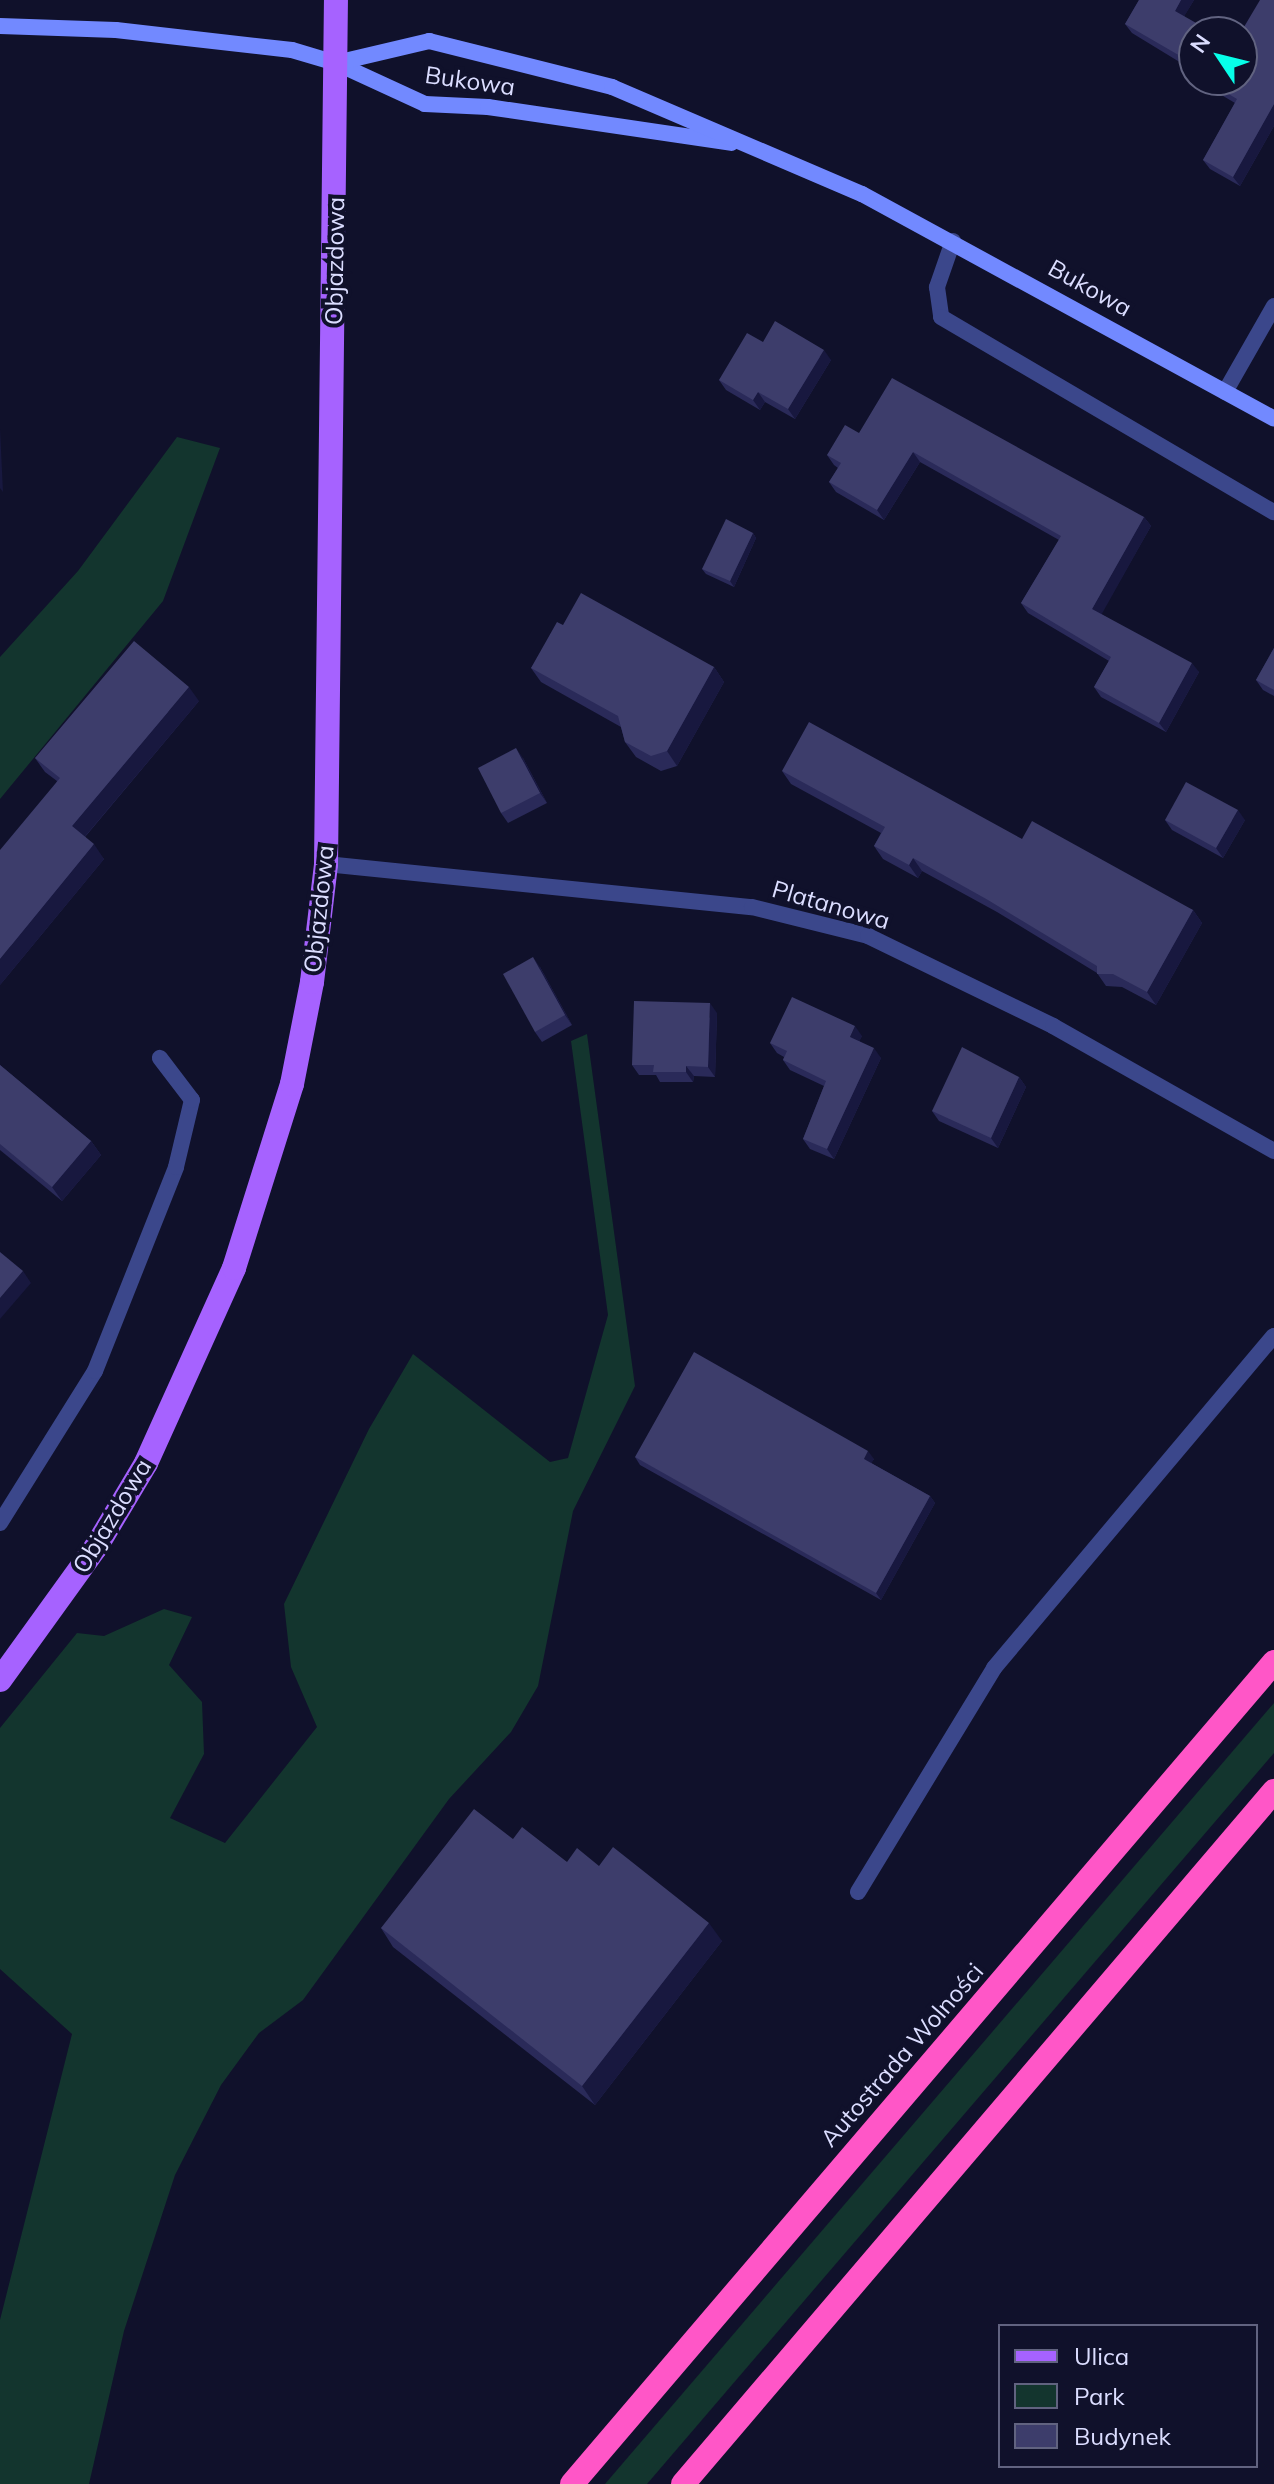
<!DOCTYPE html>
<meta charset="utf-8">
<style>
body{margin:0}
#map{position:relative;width:1274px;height:2484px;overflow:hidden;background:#10112b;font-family:Mulish,sans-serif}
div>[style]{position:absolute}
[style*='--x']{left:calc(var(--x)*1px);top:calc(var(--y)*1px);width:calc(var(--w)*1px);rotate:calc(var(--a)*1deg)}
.green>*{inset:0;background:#13352e}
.lane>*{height:16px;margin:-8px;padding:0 8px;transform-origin:8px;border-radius:8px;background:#3b478b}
.street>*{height:16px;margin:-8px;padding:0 8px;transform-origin:8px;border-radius:8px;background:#3b478b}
.secondary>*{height:16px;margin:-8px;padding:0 8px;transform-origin:8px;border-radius:8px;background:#7289ff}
.primary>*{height:24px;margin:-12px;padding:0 12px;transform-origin:12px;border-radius:12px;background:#a662ff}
.highway>*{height:24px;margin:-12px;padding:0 12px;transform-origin:12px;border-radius:12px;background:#ff56c7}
.wall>*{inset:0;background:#2a2a59}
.shaded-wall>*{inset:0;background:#18183f}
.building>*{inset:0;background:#3d3d6b}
span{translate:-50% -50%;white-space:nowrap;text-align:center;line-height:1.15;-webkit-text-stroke:8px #10112b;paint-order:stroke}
.street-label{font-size:24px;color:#dbddff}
.legend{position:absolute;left:998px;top:2324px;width:260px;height:144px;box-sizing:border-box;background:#10112b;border:2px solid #616380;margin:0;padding:10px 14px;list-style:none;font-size:24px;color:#dbddff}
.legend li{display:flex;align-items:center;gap:16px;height:40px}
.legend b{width:40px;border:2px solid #616380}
.north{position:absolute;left:1178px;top:16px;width:80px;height:80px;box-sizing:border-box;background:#10112b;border:2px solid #616380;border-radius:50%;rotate:305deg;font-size:22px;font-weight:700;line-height:32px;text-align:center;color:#dbddff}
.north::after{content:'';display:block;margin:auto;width:28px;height:36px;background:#07ffe9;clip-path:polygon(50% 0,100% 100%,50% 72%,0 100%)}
</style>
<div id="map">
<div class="green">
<i style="clip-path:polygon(177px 437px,220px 448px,163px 601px,0 799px,0 657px,78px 571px)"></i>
<i style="clip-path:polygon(587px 1034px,635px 1386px,573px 1511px,538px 1686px,511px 1732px,449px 1799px,303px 2000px,259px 2033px,221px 2085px,175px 2175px,124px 2331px,89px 2484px,0 2484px,0 2320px,72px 2034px,0 1969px,0 1728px,77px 1633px,104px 1636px,164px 1609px,192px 1617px,169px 1665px,202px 1702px,204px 1754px,170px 1818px,225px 1843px,317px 1727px,291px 1667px,284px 1604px,369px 1429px,413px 1354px,550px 1462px,568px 1458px,608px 1315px,571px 1041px)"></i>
<i style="clip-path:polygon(1274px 1703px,1274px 1753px,647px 2484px,605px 2484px)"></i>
</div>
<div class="lane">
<i style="--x:953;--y:241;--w:49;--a:109.2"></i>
<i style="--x:937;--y:287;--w:30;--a:82"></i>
<i style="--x:941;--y:317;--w:386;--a:30.4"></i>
<i style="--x:0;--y:1523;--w:179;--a:-58"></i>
<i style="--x:95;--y:1371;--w:219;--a:-68.3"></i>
<i style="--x:176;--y:1167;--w:69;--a:-76.6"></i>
<i style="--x:192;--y:1100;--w:53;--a:-127.3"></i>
</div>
<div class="street">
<i style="--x:1225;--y:392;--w:99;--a:-60.3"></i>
<i style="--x:326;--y:864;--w:428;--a:5.8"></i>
<i style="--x:752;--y:907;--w:120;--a:14"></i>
<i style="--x:868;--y:936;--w:206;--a:25.9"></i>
<i style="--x:1053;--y:1026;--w:254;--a:29.5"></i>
<i style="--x:858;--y:1892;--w:262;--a:-58.7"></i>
<i style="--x:994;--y:1668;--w:434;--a:-49.9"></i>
</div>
<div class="secondary">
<i style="--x:0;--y:26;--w:116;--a:2"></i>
<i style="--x:116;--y:30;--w:177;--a:6.5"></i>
<i style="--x:292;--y:50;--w:46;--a:16.5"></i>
<i style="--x:336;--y:63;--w:98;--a:24.7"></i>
<i style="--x:425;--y:104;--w:63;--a:2.7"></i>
<i style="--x:488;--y:107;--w:246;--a:8.4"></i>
<i style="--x:336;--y:63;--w:96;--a:-13.3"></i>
<i style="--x:429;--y:41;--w:189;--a:14.1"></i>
<i style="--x:612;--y:87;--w:272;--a:23.2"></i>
<i style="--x:862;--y:194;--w:469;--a:28.6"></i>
</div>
<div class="primary">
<i style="--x:0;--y:1680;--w:164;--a:-54.2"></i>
<i style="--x:96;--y:1547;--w:98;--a:-59.2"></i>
<i style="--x:146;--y:1463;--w:214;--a:-65.7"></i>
<i style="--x:234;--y:1268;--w:193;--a:-72.5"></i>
<i style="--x:292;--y:1084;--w:104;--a:-78.9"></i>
<i style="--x:312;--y:982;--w:119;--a:-83.2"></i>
<i style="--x:326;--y:864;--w:864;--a:-89.34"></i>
</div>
<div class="highway">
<i style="--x:572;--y:2484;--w:1081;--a:-49.5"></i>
<i style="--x:683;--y:2484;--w:911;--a:-49.54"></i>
</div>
<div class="wall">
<i style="clip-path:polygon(1139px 0,1194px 0,1184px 16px,1194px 32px,1194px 77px,1190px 71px,1191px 69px,1132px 33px,1125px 24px)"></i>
<i style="clip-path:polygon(1274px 0,1274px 126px,1240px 186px,1210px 169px,1203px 160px,1235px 103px,1196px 80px,1242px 80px)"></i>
<i style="clip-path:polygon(763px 342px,831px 360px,795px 419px,765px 402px,760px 410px,726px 390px,719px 380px)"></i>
<i style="clip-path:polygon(859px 433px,1144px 517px,1151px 526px,1101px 614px,1199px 672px,1166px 732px,1101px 697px,1094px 687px,1109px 661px,1028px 613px,1021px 603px,1059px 540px,920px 462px,884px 520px,836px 492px,829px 482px,838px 468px,834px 465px,827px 455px)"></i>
<i style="clip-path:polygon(753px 533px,756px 538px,734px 587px,706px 574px,702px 569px)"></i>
<i style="clip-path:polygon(563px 625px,714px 667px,724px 682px,677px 766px,661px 771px,636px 757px,625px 742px,621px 727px,541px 682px,531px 668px)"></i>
<i style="clip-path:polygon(1274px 648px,1274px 696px,1263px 690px,1256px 680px)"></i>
<i style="clip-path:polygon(199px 701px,85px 837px,104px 859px,0 985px,57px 781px,45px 772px,35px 758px)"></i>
<i style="clip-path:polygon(523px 758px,547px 803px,508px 823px,501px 813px)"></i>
<i style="clip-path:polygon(782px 771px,1022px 839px,1193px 910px,1202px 923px,1156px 1005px,1122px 987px,1106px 986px,1097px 973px,997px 912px,922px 871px,918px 878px,883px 859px,874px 846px,881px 833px,791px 784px)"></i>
<i style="clip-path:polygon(1165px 820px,1245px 820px,1223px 858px,1172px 830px)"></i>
<i style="clip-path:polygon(540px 967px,572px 1025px,542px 1042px,535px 1032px)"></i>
<i style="clip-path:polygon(717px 1013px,715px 1077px,694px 1076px,693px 1082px,660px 1082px,656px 1075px,639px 1075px,632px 1065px)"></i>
<i style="clip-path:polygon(862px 1036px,859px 1041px,881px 1058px,834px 1159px,810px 1149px,803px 1139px,824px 1086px,790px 1070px,783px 1060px,784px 1057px,777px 1053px,770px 1043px)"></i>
<i style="clip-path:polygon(0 1065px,91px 1141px,101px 1155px,62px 1201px,0 1150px)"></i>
<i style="clip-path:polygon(1019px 1077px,1026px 1087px,998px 1148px,939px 1121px,932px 1111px)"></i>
<i style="clip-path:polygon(635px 1457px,874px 1459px,871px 1463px,930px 1496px,935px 1503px,881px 1600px,640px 1465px)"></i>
<i style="clip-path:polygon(513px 1839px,567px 1862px,599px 1866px,722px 1941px,595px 2105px,393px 1947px,381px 1928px)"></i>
</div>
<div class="shaded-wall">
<i style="clip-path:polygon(1181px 0,1194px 0,1182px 20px,1175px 11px)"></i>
<i style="clip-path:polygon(1274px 104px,1274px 126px,1240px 186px,1233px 177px)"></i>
<i style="clip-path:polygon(824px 350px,831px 360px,795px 419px,788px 409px)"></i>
<i style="clip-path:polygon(758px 392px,765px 402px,760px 410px,753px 400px)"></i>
<i style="clip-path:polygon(0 429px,3px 492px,0 488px)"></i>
<i style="clip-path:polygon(913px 452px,920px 462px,884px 520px,877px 510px)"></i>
<i style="clip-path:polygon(1144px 517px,1151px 526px,1099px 619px,1092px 609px)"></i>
<i style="clip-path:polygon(753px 533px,756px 538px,734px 587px,730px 581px)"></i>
<i style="clip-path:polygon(1192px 663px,1199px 672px,1166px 732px,1159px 723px)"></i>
<i style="clip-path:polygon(714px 667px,724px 682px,677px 766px,667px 751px)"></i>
<i style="clip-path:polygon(189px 687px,199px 701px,82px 840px,72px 826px)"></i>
<i style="clip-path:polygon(516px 748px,523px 758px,547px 803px,540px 793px)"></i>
<i style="clip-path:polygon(1238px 810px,1245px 820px,1223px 858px,1216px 848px)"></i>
<i style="clip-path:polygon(94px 844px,104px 859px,0 985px,0 959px)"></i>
<i style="clip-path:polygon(913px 858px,922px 871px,918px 878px,909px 865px)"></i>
<i style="clip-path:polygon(1193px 910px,1202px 923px,1156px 1005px,1147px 992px)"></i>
<i style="clip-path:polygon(533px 957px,540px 967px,572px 1025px,565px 1015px)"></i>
<i style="clip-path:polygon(710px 1003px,717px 1013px,715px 1077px,708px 1067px)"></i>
<i style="clip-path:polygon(855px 1026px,862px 1036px,857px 1047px,850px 1037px)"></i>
<i style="clip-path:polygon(874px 1048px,881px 1058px,834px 1159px,827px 1149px)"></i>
<i style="clip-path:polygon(686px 1066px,694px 1076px,693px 1082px,686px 1072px)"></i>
<i style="clip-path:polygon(1019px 1077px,1026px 1087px,998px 1148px,991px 1138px)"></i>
<i style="clip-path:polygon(91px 1141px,101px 1155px,62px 1201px,52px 1187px)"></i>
<i style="clip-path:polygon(23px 1271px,31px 1283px,0 1319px,0 1298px)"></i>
<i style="clip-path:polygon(868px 1451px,874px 1459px,869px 1466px,864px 1459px)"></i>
<i style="clip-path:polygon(930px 1496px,935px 1503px,881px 1600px,876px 1593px)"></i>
<i style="clip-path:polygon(709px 1923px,722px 1941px,595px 2105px,582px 2086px)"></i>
</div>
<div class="building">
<i style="clip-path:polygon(1139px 0,1181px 0,1175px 11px,1212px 32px,1194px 32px,1194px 74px,1190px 71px,1194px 64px,1125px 24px)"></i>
<i style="clip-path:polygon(1260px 0,1274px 0,1274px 104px,1233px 177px,1203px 160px,1237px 99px,1205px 80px,1242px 80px,1241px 32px)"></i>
<i style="clip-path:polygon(775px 321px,824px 350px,788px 409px,758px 392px,753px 400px,719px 380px,747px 333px,763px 342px)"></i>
<i style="clip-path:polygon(892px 378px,1144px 517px,1092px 609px,1192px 663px,1159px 723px,1094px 687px,1111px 657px,1021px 603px,1061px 536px,913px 452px,877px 510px,829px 482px,841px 463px,827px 455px,845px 425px,859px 433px)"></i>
<i style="clip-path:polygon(726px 519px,753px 533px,730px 581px,702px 569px)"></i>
<i style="clip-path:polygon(581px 593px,714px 667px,667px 751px,651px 756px,625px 742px,618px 716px,531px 668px,557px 622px,563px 625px)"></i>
<i style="clip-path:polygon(134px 641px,189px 687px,72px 826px,94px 844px,0 959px,0 850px,60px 778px,35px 758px)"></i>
<i style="clip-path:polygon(1274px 648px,1274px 690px,1256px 680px)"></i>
<i style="clip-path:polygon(809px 722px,1022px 839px,1032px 821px,1193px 910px,1147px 992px,1113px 974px,1097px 974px,1097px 966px,988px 900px,913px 858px,909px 865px,874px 846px,885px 827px,782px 771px)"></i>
<i style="clip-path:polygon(516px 748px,540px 793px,501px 813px,478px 768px)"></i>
<i style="clip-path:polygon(1186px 782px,1238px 810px,1216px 848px,1165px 820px)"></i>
<i style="clip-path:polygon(533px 957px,565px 1015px,535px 1032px,503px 974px)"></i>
<i style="clip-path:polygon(792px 997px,855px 1026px,850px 1037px,874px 1048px,827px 1149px,803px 1139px,826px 1081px,783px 1060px,787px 1051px,770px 1043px)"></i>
<i style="clip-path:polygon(634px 1001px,710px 1003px,708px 1067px,686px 1066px,686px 1072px,653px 1072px,654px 1065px,632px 1065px)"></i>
<i style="clip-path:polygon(962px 1047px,1019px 1077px,991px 1138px,932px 1111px)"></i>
<i style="clip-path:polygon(0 1065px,91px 1141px,52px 1187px,0 1144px)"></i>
<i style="clip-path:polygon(0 1252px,23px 1271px,0 1298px)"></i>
<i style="clip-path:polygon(694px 1352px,868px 1451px,864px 1459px,930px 1496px,876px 1593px,635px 1457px)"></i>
<i style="clip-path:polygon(474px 1809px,513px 1839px,522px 1827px,567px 1862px,577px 1848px,599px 1866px,613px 1847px,709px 1923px,582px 2086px,381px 1928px)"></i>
</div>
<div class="street-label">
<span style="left:470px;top:81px;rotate:8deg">Bukowa</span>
<span style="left:335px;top:261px;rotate:-89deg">Objazdowa</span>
<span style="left:1090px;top:288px;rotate:29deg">Bukowa</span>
<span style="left:831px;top:905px;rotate:16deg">Platanowa</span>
<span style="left:319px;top:909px;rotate:-84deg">Objazdowa</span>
<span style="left:112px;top:1516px;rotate:-59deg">Objazdowa</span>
<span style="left:902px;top:2055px;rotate:-49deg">Autostrada Wolności</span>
</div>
<ul class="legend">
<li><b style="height:10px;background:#a662ff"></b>Ulica</li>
<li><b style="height:22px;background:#13352e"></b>Park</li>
<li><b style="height:22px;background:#3d3d6b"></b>Budynek</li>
</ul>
<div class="north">N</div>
</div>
